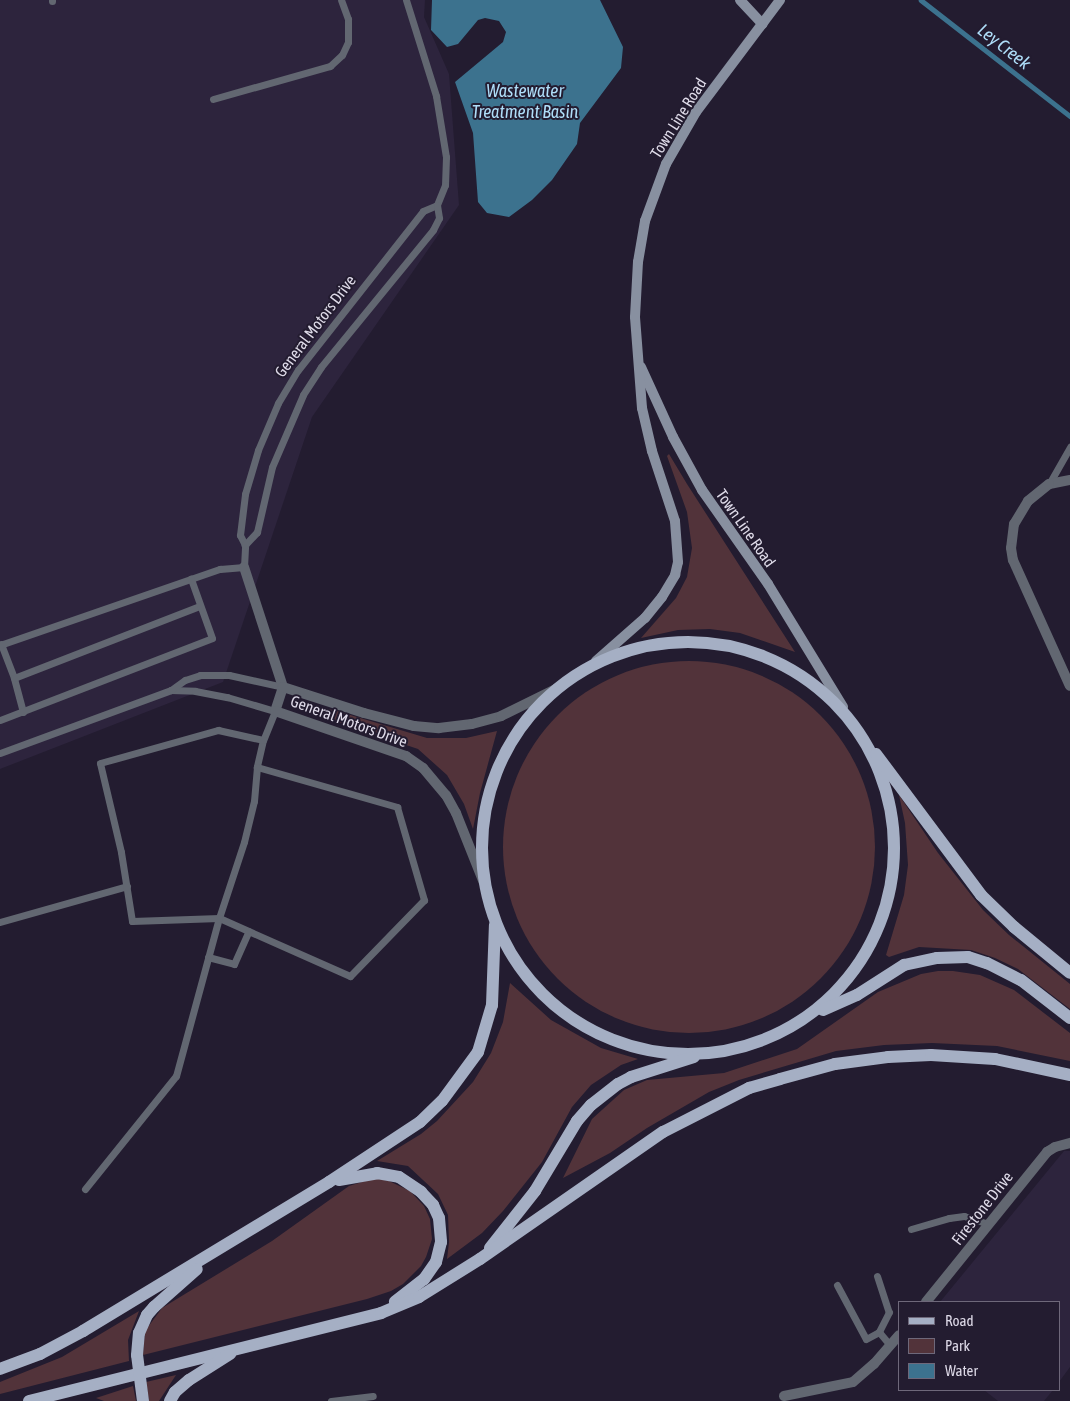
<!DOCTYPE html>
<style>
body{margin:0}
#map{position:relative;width:1070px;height:1401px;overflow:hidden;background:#231c30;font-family:"Asap Condensed",sans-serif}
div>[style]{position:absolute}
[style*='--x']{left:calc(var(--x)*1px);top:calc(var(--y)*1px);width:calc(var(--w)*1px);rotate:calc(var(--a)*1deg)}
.built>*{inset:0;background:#2d243d}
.green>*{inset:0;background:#52333a}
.round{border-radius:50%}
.water>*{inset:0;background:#3c728e}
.stream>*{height:4.5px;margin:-2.25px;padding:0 2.25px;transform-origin:2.25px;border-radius:2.25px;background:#3c728e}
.lane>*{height:7px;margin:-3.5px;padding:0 3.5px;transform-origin:3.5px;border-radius:3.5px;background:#626771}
.street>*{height:10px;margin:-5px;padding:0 5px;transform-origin:5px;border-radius:5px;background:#626771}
.secondary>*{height:10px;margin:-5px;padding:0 5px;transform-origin:5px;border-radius:5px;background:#8890a0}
.primary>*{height:12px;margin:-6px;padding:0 6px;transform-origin:6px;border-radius:6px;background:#a5afc4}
.primary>.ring{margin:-6px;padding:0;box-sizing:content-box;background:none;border:12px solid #a5afc4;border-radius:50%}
span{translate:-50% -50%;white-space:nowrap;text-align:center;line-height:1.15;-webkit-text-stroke:4px #231c30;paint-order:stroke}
.street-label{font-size:16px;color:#dedae8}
.water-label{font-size:18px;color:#afdef9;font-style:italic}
.legend{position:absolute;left:898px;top:1301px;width:162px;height:90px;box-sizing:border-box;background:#231c30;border:1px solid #6e687a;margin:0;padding:6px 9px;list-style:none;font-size:15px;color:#dedae8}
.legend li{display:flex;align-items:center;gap:10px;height:25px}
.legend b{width:25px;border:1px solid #6e687a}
</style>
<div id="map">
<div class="built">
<i style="clip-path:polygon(0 0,425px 0,424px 17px,449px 74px,459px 205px,312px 417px,223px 682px,0 769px)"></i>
<i style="clip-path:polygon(1064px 1151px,1070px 1151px,1070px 1367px,1059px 1382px,1059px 1302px,940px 1302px)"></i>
<i style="clip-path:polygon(984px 1390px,1053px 1390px,1044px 1401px,998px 1401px)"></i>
</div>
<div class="green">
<i style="clip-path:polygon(669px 454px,687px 484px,795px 652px,740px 633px,710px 629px,678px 630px,641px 638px,676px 598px,687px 577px,692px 548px,687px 512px,667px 456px)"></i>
<i class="round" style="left:503px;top:661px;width:372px;height:372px"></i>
<i style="clip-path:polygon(307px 704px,337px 711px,427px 738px,466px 738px,497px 731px,480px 793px,473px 829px,464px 804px,447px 775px,418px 749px,308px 712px,305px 707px)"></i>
<i style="clip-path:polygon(899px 795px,938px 853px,983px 910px,1009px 935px,1070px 984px,1070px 1009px,1018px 969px,995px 958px,971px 950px,919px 947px,889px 957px,886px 955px,904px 895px,908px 865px,905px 823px)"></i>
<i style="clip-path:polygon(938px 971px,953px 971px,980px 975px,1014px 990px,1070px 1033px,1070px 1061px,997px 1046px,932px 1043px,884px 1045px,836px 1051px,739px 1080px,709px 1092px,647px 1128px,610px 1153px,563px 1178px,592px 1119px,624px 1090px,647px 1080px,724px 1073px,797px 1049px,878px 992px,921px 974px)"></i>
<i style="clip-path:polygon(510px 983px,551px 1020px,601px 1048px,638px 1059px,621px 1065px,591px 1085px,572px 1107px,542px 1162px,503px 1211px,482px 1233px,447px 1259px,449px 1242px,448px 1215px,438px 1194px,408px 1166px,377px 1161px,421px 1134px,437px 1121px,473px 1082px,491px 1053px,503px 1022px)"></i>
<i style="clip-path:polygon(375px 1178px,389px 1181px,410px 1191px,424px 1206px,430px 1219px,432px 1239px,426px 1257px,421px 1266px,403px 1284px,391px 1291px,367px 1299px,143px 1355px,145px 1331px,162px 1308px,272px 1241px,349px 1186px)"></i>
<i style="clip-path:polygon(139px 1311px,128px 1340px,129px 1361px,0 1394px,0 1382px,62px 1357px)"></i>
<i style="clip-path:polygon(176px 1375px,159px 1401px,149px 1401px,146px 1382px)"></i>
<i style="clip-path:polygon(133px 1386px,136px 1401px,104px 1401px,96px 1398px)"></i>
</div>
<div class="water">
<i style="clip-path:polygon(432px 0,600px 0,623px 47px,621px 68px,580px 123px,577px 144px,552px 180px,532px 200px,509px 217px,487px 213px,478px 202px,473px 133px,455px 82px,503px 42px,506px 32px,499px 21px,485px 18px,478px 20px,458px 44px,447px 47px,431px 30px)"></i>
</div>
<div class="stream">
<i style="--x:921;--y:0;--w:189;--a:37.9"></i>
</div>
<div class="lane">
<i style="--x:52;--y:0;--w:1;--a:90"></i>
<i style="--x:406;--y:0;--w:101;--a:72.6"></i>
<i style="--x:436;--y:96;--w:62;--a:80.7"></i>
<i style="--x:446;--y:157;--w:28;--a:92"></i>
<i style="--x:445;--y:185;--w:22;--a:112"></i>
<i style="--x:213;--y:99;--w:122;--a:-15.8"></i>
<i style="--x:330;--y:66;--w:16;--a:-43"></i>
<i style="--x:342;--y:55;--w:14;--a:-65"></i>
<i style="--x:348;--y:42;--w:23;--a:-90"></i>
<i style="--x:348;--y:19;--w:20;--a:-110"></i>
<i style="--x:1049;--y:484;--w:43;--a:-60.4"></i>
<i style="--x:1;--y:644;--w:36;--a:69"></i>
<i style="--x:0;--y:645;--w:233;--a:-19.1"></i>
<i style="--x:220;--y:569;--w:24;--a:-5"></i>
<i style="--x:244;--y:567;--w:22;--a:-87"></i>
<i style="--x:245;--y:545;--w:11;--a:-117"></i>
<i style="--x:240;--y:535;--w:41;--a:-83"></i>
<i style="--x:245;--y:494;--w:46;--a:-73.5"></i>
<i style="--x:258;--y:450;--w:51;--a:-66.9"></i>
<i style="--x:278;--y:403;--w:39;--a:-59"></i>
<i style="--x:298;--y:370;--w:202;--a:-51.8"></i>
<i style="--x:423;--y:211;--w:15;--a:-23"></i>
<i style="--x:437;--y:205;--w:13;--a:81"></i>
<i style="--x:439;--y:218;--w:13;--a:117"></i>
<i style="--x:433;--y:230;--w:177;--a:129.3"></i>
<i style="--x:321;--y:367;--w:33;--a:123"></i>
<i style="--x:303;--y:395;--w:78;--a:113.3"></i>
<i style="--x:272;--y:467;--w:67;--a:103"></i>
<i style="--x:257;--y:532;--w:18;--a:133"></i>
<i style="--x:171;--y:690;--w:24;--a:2"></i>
<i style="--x:195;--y:691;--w:33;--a:11"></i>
<i style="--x:227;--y:697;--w:50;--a:16.3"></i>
<i style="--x:275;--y:711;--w:31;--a:112"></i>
<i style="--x:263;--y:740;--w:28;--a:103"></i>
<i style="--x:257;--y:767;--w:146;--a:15.9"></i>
<i style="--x:397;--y:807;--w:97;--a:73.8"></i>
<i style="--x:424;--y:900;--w:106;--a:134.2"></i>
<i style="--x:350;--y:976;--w:143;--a:-156.1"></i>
<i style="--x:219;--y:918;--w:80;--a:-71.8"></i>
<i style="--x:244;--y:842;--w:42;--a:-76.3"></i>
<i style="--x:254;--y:801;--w:34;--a:-85"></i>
<i style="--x:23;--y:712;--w:35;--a:-105"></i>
<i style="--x:14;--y:678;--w:199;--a:-21.2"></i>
<i style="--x:0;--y:720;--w:227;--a:-21.1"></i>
<i style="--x:212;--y:638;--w:63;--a:-109.6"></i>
<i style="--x:0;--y:753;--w:182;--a:-20.2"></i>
<i style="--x:171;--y:690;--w:17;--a:-36"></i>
<i style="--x:185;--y:680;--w:16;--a:-18"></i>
<i style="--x:200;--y:675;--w:29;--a:0"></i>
<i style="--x:229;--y:675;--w:55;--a:12.5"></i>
<i style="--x:0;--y:922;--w:132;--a:-15.8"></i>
<i style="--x:208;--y:957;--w:27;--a:15"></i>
<i style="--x:234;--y:964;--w:36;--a:-66"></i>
<i style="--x:85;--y:1189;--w:145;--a:-51.2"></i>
<i style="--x:176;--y:1076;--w:164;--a:-74.8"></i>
<i style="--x:219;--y:918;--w:87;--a:178"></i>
<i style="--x:132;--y:921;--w:70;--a:-99.1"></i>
<i style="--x:121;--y:852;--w:91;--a:-103.3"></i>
<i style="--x:100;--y:763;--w:123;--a:-15.6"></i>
<i style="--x:218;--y:730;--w:46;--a:12.5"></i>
<i style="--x:911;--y:1229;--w:40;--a:-16"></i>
<i style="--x:949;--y:1218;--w:15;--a:-8"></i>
<i style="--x:964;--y:1216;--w:25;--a:18"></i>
<i style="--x:877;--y:1276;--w:38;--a:72"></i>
<i style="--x:889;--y:1312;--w:22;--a:117"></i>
<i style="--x:837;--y:1285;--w:61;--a:61.8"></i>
<i style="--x:866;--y:1339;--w:15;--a:-28"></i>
<i style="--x:879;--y:1332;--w:17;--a:50"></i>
<i style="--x:331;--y:1401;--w:42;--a:-6.8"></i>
</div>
<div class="street">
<i style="--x:1070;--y:480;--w:21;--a:169"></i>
<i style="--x:1049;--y:484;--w:27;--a:141"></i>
<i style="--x:1028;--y:501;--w:27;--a:121"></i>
<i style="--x:1014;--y:524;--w:24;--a:97"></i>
<i style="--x:1011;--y:548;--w:12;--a:81"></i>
<i style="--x:1013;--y:560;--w:138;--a:65.7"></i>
<i style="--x:244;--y:567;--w:126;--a:72"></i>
<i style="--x:283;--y:687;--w:25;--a:108"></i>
<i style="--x:275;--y:711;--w:139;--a:19"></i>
<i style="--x:406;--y:756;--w:21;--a:35"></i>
<i style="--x:423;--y:768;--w:35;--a:50"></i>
<i style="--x:446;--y:795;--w:21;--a:61"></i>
<i style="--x:456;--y:813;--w:75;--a:68.2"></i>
<i style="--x:283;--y:687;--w:85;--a:17.8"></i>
<i style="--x:364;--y:713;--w:52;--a:14.6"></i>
<i style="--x:414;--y:726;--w:25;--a:5"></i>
<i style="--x:439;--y:728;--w:33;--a:-7"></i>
<i style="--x:472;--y:724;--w:30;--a:-15"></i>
<i style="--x:501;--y:716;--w:64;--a:-26.2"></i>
<i style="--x:926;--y:1302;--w:193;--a:-51.1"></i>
<i style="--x:1047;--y:1152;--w:9;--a:-32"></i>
<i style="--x:1055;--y:1147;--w:16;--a:-15"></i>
<i style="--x:784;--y:1396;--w:70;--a:-11.5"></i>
<i style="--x:853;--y:1382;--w:28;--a:-41"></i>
<i style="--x:874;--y:1364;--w:38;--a:-49"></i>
</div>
<div class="secondary">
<i style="--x:740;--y:0;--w:33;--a:47"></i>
<i style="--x:641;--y:367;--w:77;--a:65.4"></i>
<i style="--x:673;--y:437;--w:60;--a:61.3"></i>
<i style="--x:702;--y:490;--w:115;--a:54.9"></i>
<i style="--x:768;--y:584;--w:144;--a:58.6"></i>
<i style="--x:596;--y:661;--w:65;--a:-41.3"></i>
<i style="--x:645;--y:618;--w:27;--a:-51"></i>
<i style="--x:662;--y:597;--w:26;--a:-59"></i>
<i style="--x:675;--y:575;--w:13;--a:-77"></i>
<i style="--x:678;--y:562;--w:41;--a:-94.2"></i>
<i style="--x:675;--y:521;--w:74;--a:-108.2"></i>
<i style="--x:652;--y:451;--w:44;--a:-103.1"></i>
<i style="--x:642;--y:408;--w:91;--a:-94.4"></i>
<i style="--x:635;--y:317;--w:55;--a:-86.9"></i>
<i style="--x:638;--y:262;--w:42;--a:-80.3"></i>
<i style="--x:645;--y:221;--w:61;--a:-69.8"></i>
<i style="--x:666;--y:164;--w:60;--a:-60"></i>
<i style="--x:696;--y:112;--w:140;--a:-53.1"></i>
</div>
<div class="primary">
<i class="ring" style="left:482px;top:642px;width:400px;height:400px"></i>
<i style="--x:876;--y:754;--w:176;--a:53.3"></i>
<i style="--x:981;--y:895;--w:46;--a:44.1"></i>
<i style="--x:1014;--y:927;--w:72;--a:39.4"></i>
<i style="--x:823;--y:1010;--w:37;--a:-24"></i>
<i style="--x:857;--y:995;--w:56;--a:-32.6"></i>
<i style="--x:904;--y:965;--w:34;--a:-12"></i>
<i style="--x:937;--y:958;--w:31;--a:-2"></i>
<i style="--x:968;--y:957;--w:20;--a:18"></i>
<i style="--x:987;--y:963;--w:38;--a:27"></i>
<i style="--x:1021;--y:980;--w:62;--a:37.8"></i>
<i style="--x:339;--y:1180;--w:39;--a:-10"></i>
<i style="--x:377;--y:1173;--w:22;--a:10"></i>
<i style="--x:399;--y:1177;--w:27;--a:34"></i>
<i style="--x:421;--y:1192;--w:18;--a:47"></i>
<i style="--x:433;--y:1205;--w:14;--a:65"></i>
<i style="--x:439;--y:1218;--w:24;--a:85"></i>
<i style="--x:441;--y:1242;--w:21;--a:104"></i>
<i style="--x:436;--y:1262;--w:21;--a:125"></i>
<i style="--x:424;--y:1279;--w:37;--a:142"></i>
<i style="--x:490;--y:1248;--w:73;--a:-51.7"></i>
<i style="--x:535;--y:1191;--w:82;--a:-59"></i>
<i style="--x:577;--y:1121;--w:21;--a:-49"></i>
<i style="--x:591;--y:1105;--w:34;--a:-38"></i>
<i style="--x:618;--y:1084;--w:15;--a:-28"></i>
<i style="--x:631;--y:1077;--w:66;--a:-17.6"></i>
<i style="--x:0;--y:1369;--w:43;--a:-20.6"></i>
<i style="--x:40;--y:1354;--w:49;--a:-28.1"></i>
<i style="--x:83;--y:1331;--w:288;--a:-31.2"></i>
<i style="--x:329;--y:1182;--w:109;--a:-33.4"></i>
<i style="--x:420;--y:1122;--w:30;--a:-44"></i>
<i style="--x:442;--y:1101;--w:61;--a:-53.7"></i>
<i style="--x:478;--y:1052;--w:49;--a:-73.4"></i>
<i style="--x:492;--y:1005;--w:80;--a:-87.9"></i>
<i style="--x:29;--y:1401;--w:363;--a:-14"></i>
<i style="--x:381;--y:1313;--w:41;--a:-22.8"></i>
<i style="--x:419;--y:1297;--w:72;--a:-31.9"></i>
<i style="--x:480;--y:1259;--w:223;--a:-34.8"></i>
<i style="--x:663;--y:1132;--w:97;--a:-27.1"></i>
<i style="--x:749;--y:1088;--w:32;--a:-16"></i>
<i style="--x:780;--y:1079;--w:57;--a:-15.3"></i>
<i style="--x:835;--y:1064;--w:53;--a:-7.5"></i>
<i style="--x:888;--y:1057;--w:43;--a:-2.7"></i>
<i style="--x:931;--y:1055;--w:64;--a:3.6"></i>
<i style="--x:995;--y:1059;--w:77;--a:12"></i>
<i style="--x:143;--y:1401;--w:46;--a:-97.4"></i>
<i style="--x:137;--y:1355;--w:22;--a:-85"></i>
<i style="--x:139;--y:1333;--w:20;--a:-66"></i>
<i style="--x:147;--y:1315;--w:11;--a:-49"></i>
<i style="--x:154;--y:1307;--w:57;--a:-41.5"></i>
<i style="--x:170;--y:1401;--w:10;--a:-61"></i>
<i style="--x:175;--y:1392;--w:18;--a:-41"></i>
<i style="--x:189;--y:1380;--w:49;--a:-32.4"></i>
</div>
<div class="street-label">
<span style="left:678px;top:118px;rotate:-58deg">Town Line Road</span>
<span style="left:315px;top:326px;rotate:-53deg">General Motors Drive</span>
<span style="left:746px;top:528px;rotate:55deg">Town Line Road</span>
<span style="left:349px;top:721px;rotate:20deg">General Motors Drive</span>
<span style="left:982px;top:1208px;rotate:-52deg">Firestone Drive</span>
</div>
<div class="water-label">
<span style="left:1004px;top:47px;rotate:38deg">Ley Creek</span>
<span style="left:525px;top:102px">Wastewater<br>Treatment Basin</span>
</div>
<ul class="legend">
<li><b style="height:6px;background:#a5afc4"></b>Road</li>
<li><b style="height:14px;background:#52333a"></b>Park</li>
<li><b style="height:14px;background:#3c728e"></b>Water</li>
</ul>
</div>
